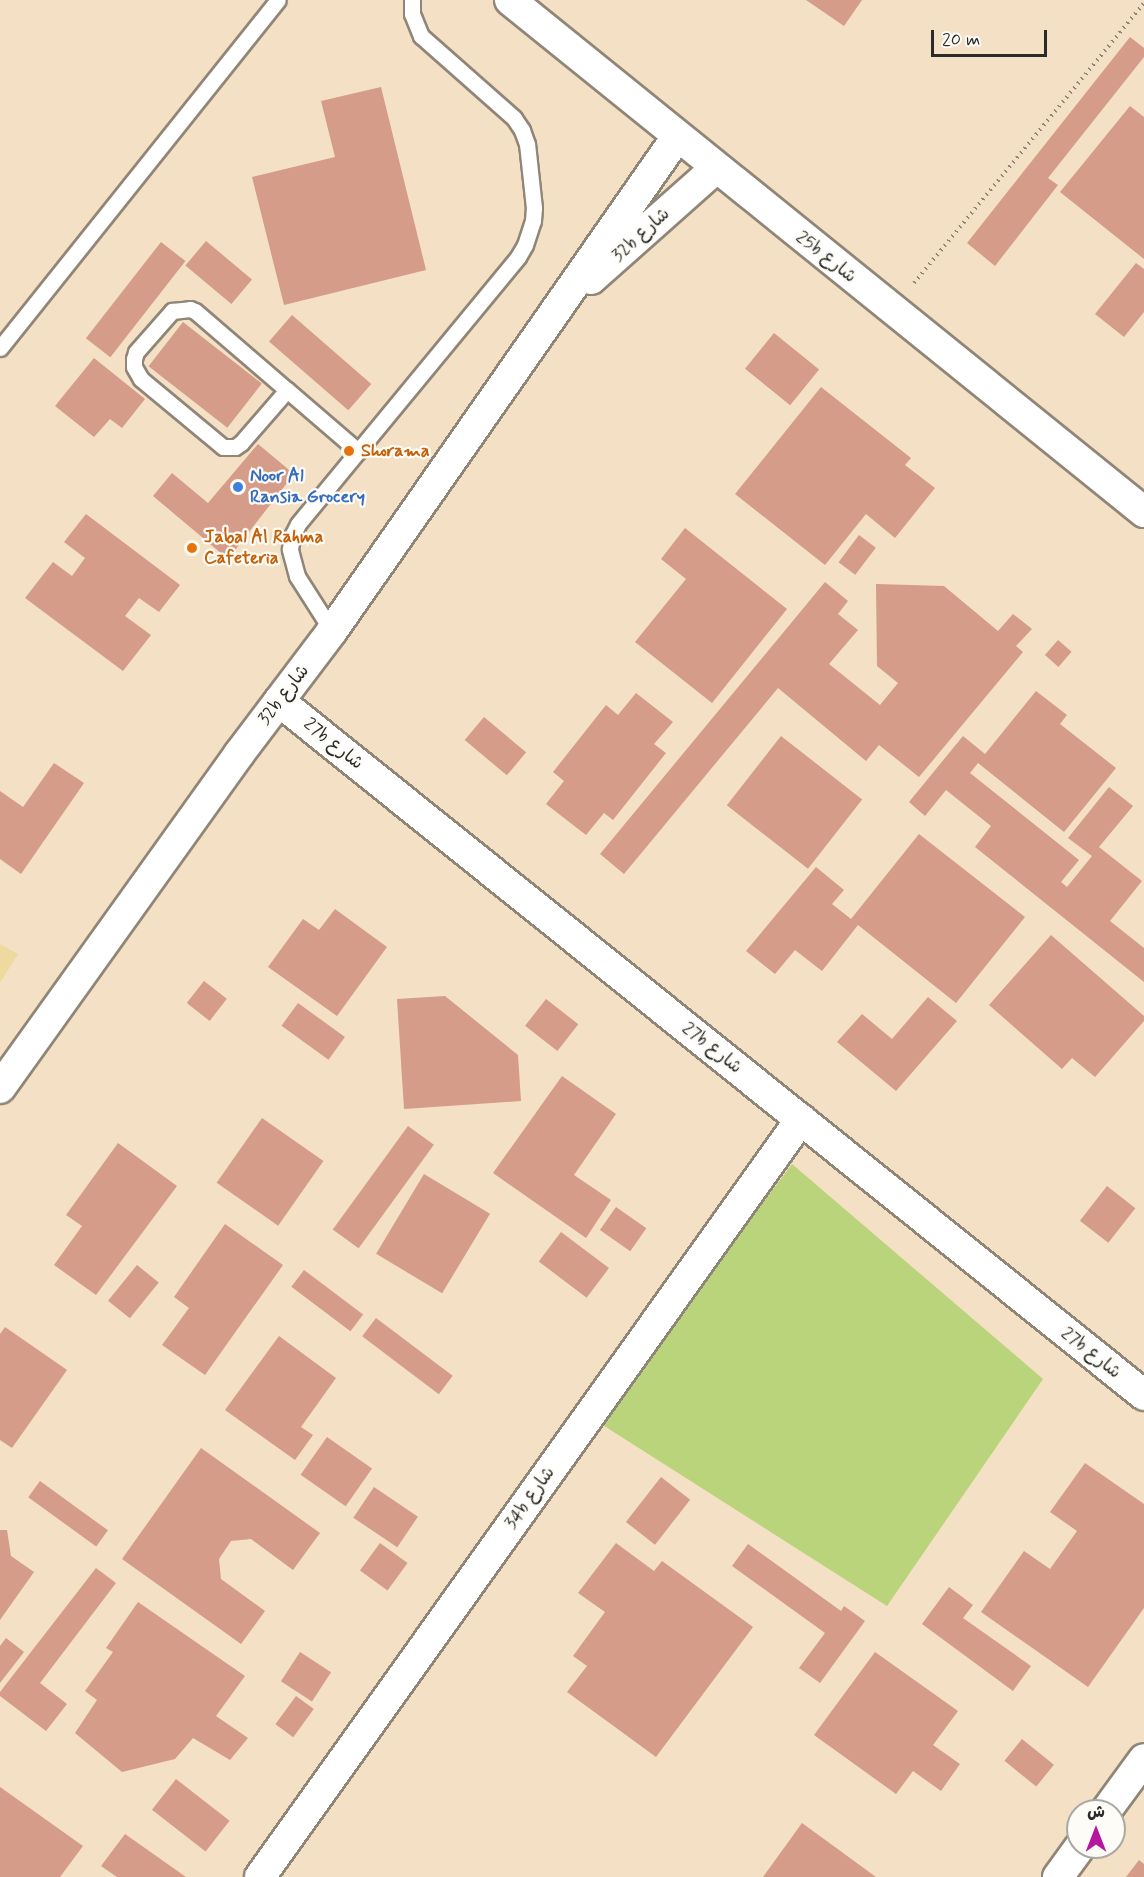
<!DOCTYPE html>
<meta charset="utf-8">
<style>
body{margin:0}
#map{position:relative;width:1144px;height:1877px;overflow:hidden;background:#f4e0c4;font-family:Mynerve,"Playpen Sans Arabic",sans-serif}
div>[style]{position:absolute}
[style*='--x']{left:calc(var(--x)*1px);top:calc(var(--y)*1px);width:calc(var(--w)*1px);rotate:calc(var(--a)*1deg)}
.green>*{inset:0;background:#b9d47a}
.sand>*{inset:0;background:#eeda9e}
.building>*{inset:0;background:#d49c89;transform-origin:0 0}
.path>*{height:4px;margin-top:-2px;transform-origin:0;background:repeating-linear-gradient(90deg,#908678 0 1.5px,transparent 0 6px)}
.roads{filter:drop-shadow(2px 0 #908678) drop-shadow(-2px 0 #908678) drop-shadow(0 2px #908678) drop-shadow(0 -2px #908678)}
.service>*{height:15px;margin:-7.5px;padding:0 7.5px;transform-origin:7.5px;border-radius:7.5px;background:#fff}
.minor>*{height:30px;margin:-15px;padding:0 15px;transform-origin:15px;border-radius:15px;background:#fff}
.dots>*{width:16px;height:16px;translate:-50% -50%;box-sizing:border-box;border:3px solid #fdfcf7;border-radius:50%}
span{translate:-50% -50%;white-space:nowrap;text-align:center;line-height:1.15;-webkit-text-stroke:4.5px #fdfcf7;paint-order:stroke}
.street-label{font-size:18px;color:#2b2b2b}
.food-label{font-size:18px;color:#c56008;font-weight:700}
.left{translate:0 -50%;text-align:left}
.shop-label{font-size:18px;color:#366cbe;font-weight:700}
.north{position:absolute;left:1066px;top:1799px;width:60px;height:60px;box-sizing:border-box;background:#fdfcf7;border:2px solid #a9a8a5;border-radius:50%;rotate:0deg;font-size:16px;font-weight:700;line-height:24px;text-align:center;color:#2b2b2b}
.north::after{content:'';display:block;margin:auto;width:21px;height:27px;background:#b5179e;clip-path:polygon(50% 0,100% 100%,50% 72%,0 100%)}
.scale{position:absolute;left:931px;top:30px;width:116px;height:27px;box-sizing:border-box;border:3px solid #2b2b2b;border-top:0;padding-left:8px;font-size:18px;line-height:21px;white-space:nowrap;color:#2b2b2b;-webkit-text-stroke:4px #fdfcf7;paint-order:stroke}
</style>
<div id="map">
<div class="green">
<i style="clip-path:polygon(792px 1164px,1043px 1379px,887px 1606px,598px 1422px)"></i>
</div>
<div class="sand">
<i style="clip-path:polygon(0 944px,18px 954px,0 983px)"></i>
</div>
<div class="building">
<i style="clip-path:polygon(806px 0,862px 0,844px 26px)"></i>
<i style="clip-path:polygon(1130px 37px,1144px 48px,1144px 57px,1048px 178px,1058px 185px,995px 266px,967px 243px)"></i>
<i style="clip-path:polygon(381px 87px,426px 270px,284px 305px,252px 177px,335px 157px,321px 101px)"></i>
<i style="clip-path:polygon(1130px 106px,1144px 117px,1144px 259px,1060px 192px)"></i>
<i style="left:206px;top:241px;width:60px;height:32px;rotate:40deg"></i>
<i style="left:161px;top:242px;width:31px;height:122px;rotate:38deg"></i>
<i style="clip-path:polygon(1136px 263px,1144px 269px,1144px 312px,1124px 337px,1095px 314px)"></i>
<i style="left:292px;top:315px;width:105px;height:35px;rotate:41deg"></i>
<i style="left:183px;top:322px;width:100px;height:56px;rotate:38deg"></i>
<i style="left:774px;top:333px;width:58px;height:46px;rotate:39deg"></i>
<i style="clip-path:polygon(94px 358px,145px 399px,122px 428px,110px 419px,94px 437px,55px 406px)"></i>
<i style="clip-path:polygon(821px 387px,911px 458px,905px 465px,935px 488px,895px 538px,866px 514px,825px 565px,735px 494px)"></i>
<i style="clip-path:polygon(258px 444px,294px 474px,228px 559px,153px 496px,172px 473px,208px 503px)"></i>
<i style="clip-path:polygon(86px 514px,180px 585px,159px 612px,139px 598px,125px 616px,151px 635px,123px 671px,25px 598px,53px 562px,72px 576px,85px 558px,64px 542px)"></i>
<i style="clip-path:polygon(685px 528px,787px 609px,712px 703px,635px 642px,686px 579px,661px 559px)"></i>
<i style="left:859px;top:535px;width:21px;height:34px;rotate:37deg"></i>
<i style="clip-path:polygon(825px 582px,848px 601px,838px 614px,858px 630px,829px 664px,880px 705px,898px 683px,877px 666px,876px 584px,944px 586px,998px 631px,1013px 614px,1032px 629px,1016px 646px,1023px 652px,919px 777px,879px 745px,866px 761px,778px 688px,624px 874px,600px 854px)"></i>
<i style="left:1058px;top:640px;width:18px;height:20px;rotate:41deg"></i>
<i style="clip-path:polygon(1036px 691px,1067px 715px,1060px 724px,1116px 768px,1064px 832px,978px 763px,970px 773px,1079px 860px,1061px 882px,1067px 887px,1092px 856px,1068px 838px,1109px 787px,1133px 806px,1099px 847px,1142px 881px,1110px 921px,1144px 948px,1144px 982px,975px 847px,991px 826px,946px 790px,925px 816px,909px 802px,963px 736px,985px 754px)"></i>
<i style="clip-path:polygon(636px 693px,673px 722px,654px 744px,666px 753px,613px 820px,604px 813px,586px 835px,546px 804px,564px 781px,553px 772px,606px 705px,618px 715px)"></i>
<i style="left:484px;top:717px;width:55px;height:30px;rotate:40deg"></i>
<i style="left:781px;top:736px;width:103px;height:88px;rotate:38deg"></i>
<i style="clip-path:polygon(54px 763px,84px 783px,21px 874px,0 859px,0 791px,23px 807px)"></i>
<i style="clip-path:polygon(919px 834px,1025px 917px,956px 1003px,858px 925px,822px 971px,795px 950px,775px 974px,746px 951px,816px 867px,844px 890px,832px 904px,851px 919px)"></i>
<i style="clip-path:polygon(335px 909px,387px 947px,337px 1016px,268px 967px,303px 919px,319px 930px)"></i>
<i style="clip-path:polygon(1051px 935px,1144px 1016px,1144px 1021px,1095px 1077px,1072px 1058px,1062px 1069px,989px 1005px)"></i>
<i style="left:204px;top:981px;width:29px;height:28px;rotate:38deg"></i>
<i style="clip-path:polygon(445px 996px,518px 1055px,521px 1101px,404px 1109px,397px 999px)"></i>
<i style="clip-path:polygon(928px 997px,957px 1021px,896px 1091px,837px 1042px,862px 1014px,892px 1039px)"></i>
<i style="left:546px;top:999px;width:41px;height:34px;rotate:38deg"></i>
<i style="left:298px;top:1003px;width:58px;height:28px;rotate:36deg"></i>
<i style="clip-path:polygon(562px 1076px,616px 1114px,574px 1175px,611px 1200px,586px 1238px,493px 1173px)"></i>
<i style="left:262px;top:1118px;width:75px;height:79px;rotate:35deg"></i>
<i style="left:408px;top:1126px;width:32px;height:128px;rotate:36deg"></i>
<i style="clip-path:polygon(118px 1143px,177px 1186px,96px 1295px,54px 1265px,82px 1226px,66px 1215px)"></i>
<i style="left:424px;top:1174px;width:77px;height:93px;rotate:31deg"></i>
<i style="left:1107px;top:1186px;width:36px;height:44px;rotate:38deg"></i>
<i style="left:616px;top:1207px;width:37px;height:28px;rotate:35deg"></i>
<i style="clip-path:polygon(225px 1224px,283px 1265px,205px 1375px,162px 1345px,189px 1308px,174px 1297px)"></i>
<i style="left:561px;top:1232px;width:60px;height:37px;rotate:37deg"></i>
<i style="left:137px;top:1265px;width:28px;height:46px;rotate:39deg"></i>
<i style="left:304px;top:1270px;width:74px;height:21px;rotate:37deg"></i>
<i style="left:376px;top:1318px;width:96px;height:23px;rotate:37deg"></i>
<i style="clip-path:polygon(5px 1327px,67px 1370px,12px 1448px,0 1440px,0 1334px)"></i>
<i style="clip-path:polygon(279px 1336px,336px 1378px,301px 1427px,313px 1435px,295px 1460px,225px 1410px)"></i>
<i style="left:327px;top:1437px;width:55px;height:46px;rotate:35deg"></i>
<i style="clip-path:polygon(201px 1448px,320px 1533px,293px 1570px,251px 1539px,231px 1541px,219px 1559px,221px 1579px,265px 1611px,241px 1644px,122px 1559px)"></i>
<i style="clip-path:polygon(1085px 1463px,1144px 1504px,1144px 1608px,1088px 1687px,981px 1612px,1024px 1551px,1050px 1569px,1077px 1531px,1050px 1512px)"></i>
<i style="left:661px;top:1477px;width:37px;height:57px;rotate:38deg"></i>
<i style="left:40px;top:1481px;width:84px;height:20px;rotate:36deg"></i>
<i style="left:374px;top:1487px;width:53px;height:37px;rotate:34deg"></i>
<i style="clip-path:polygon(0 1530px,7px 1530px,11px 1556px,34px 1572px,0 1620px)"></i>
<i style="left:380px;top:1543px;width:34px;height:34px;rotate:36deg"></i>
<i style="clip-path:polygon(616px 1543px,654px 1571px,662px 1561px,753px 1627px,656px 1757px,567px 1692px,587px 1666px,573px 1656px,605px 1612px,578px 1593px)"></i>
<i style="clip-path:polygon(748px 1544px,841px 1611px,844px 1606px,865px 1621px,820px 1683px,799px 1668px,825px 1633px,732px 1566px)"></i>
<i style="clip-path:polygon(96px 1568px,116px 1583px,40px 1683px,67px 1704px,46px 1731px,0 1696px,0 1692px)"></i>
<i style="clip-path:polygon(949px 1587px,973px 1605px,963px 1618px,1031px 1666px,1013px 1691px,922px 1624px)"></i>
<i style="clip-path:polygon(138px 1602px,245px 1676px,216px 1716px,248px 1738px,230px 1760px,193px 1738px,175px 1759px,122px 1772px,75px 1733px,97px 1700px,85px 1691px,113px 1652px,106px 1648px)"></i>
<i style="clip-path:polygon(6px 1638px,24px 1652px,0 1683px,0 1646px)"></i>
<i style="left:300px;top:1652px;width:37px;height:35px;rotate:33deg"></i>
<i style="clip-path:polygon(875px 1652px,958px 1711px,933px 1745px,960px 1764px,941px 1791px,913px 1771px,896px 1794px,814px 1735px)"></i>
<i style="left:296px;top:1696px;width:22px;height:35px;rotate:36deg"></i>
<i style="left:1022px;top:1739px;width:41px;height:28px;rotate:39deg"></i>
<i style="left:176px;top:1779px;width:68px;height:39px;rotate:38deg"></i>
<i style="clip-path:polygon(0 1787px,83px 1846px,60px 1877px,0 1877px)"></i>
<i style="clip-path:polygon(802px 1823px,876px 1877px,763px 1877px)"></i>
<i style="clip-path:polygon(125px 1834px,186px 1877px,117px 1877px,101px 1866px)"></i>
<i style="clip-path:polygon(1139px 1860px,1144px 1864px,1144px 1877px,1126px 1877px)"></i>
</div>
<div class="path">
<i style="--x:914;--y:283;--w:362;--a:-50.6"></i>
</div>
<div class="roads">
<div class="service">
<i style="--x:0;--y:348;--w:445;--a:-51.4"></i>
<i style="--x:287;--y:390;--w:70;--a:131"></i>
<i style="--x:241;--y:443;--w:7;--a:146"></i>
<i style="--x:235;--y:447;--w:12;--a:180"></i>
<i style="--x:223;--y:447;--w:107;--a:-140.3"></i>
<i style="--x:141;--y:379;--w:14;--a:-120"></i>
<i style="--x:134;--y:367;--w:8;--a:-90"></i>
<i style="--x:134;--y:359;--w:7;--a:-74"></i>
<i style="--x:136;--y:352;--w:55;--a:-48.7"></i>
<i style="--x:172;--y:311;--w:18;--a:-6"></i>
<i style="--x:190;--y:309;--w:5;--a:22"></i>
<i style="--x:195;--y:311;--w:121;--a:40.7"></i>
<i style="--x:287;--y:390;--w:94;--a:40.7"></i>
<i style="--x:332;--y:631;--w:65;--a:-122.5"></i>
<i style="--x:297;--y:576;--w:28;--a:-105"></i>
<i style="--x:290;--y:549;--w:13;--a:-81"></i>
<i style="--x:292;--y:536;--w:13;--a:-63"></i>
<i style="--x:298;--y:524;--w:346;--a:-50.5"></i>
<i style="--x:518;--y:257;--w:14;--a:-60"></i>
<i style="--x:525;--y:245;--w:25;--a:-72"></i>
<i style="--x:533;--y:221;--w:13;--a:-86"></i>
<i style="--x:534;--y:208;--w:64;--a:-96.2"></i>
<i style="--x:527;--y:144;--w:15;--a:-110"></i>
<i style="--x:522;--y:130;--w:14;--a:-124"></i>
<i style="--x:514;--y:118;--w:124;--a:-138.6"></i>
<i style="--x:421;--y:36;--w:24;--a:-112"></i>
<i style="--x:412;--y:14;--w:14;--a:-90"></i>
</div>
<div class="minor">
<i style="--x:510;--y:0;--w:815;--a:38.92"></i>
<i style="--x:591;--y:279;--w:167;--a:-41.6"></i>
<i style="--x:279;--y:701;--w:1109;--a:38.74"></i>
<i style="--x:0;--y:1088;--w:411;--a:-54.4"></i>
<i style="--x:239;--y:754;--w:154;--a:-52.9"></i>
<i style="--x:332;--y:631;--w:603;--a:-55.07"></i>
<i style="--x:1106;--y:1811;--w:64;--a:-53.8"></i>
<i style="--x:260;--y:1877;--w:931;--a:-54.48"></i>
<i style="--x:1058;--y:1877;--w:37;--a:-54"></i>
</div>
</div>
<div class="dots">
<i style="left:349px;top:451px;background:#e8710a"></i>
<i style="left:238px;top:487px;background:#3f7fe0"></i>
<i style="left:192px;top:548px;background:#e8710a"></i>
</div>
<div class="street-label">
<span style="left:641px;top:235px;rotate:-42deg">32b شارع</span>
<span style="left:826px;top:257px;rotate:39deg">25b شارع</span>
<span style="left:284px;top:695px;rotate:-52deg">32b شارع</span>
<span style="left:333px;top:744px;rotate:39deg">27b شارع</span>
<span style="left:712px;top:1048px;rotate:39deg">27b شارع</span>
<span style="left:1091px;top:1353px;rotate:39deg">27b شارع</span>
<span style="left:530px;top:1498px;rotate:-54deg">34b شارع</span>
</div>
<div class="food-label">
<span class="left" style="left:361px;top:451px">Shorama</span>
<span class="left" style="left:204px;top:548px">Jabal Al Rahma<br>Cafeteria</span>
</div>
<div class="shop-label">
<span class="left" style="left:250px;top:487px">Noor Al<br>Ransia Grocery</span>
</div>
<div class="north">ش</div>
<div class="scale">20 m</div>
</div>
